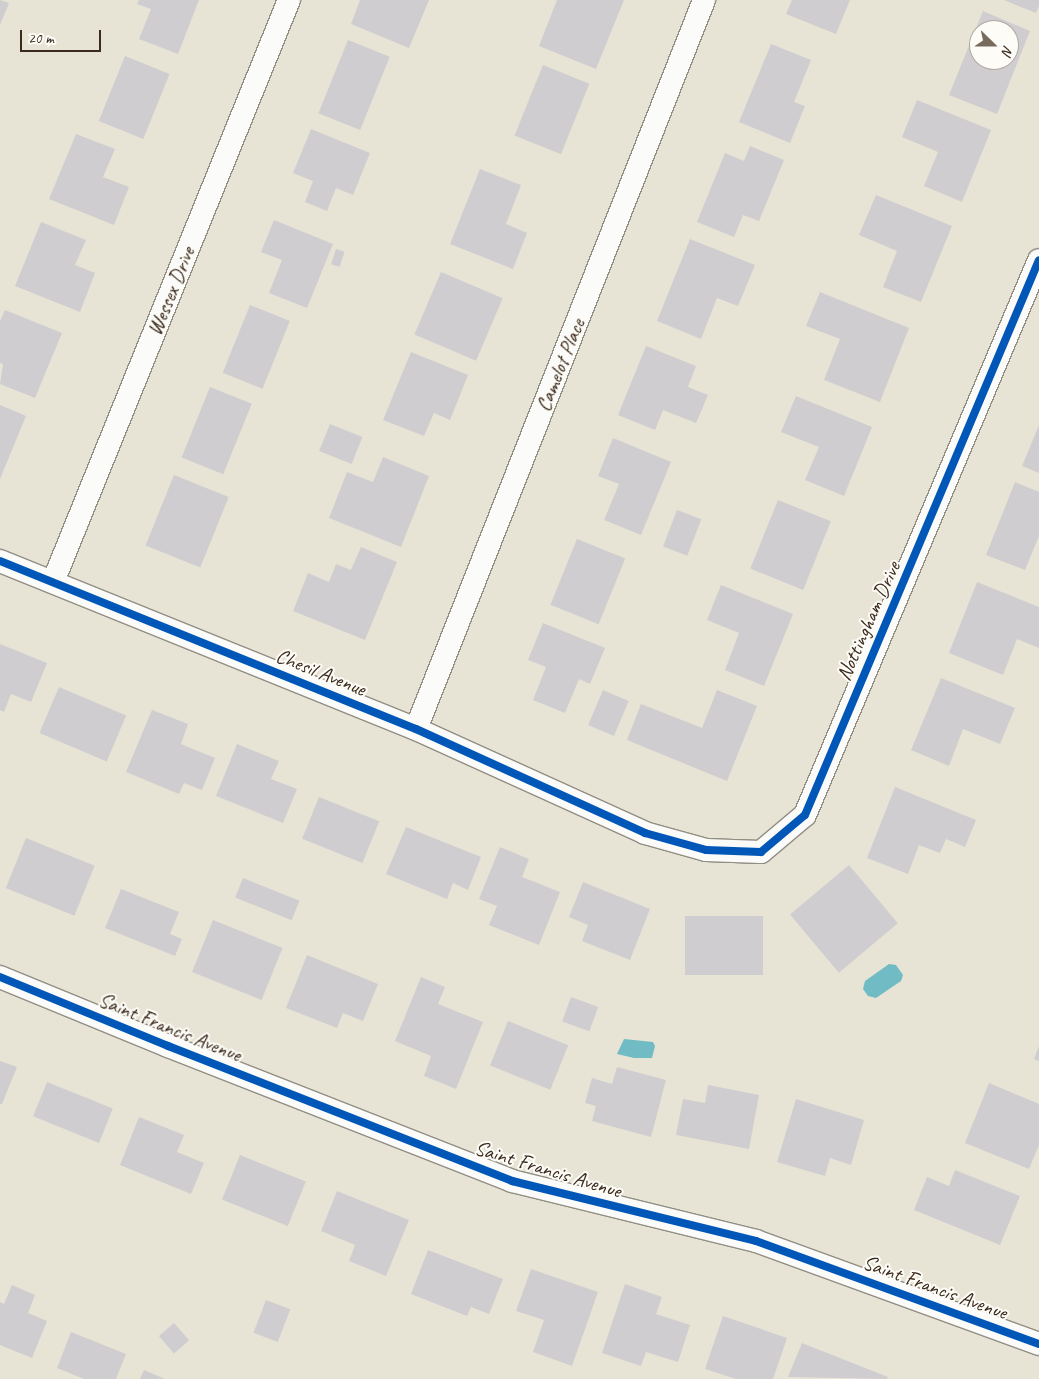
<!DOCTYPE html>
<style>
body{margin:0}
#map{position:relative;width:1039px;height:1379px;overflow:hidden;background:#e7e4d5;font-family:Caveat,sans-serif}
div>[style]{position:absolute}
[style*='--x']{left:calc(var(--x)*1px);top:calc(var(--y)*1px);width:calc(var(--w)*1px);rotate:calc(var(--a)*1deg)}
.water>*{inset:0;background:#71bcc4}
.building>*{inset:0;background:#d0cdd0;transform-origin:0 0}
.roads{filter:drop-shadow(1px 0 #928e84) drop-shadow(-1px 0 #928e84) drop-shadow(0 1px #928e84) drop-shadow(0 -1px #928e84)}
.minor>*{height:22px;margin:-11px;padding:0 11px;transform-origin:11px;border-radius:11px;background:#fbfbf9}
.cycleway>*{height:8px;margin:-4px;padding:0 4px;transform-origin:4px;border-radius:4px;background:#0057b8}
span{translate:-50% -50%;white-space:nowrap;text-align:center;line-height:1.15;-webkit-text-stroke:4px #fdfcf7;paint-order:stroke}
.street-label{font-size:21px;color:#3b2a1e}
.north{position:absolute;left:969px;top:20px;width:50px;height:50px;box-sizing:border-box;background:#fdfcf7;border:1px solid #afa8a0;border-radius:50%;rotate:112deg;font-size:14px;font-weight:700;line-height:20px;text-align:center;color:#3b2a1e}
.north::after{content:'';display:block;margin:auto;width:18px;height:22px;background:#776b5e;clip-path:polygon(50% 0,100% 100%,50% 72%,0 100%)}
.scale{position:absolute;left:20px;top:30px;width:81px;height:22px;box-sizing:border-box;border:2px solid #3b2a1e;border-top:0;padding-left:6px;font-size:15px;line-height:18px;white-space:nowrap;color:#3b2a1e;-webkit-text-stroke:4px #fdfcf7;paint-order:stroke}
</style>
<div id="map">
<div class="water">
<i style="clip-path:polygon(889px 964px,896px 965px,903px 975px,901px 981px,876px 998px,868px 996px,863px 989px,865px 981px)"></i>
<i style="clip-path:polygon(624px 1039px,653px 1042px,655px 1046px,652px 1058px,634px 1058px,617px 1054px)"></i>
</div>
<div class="building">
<i style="clip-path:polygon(0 0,9px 3px,0 25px)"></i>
<i style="clip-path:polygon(139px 0,199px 0,178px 54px,139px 39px,151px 9px,137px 4px)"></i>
<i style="clip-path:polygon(360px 0,429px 0,409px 48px,351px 24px)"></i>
<i style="clip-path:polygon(557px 0,624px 0,596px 69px,539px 46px)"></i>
<i style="clip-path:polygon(792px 0,850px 0,836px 34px,786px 14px)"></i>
<i style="clip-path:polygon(1004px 0,1039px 0,1039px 6px,1036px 13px)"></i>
<i style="clip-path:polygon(evenodd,983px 11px,1030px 31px,997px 114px,949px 95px,983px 11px,979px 30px,1009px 30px,1009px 60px,979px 60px,979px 30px)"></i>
<i style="left:348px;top:40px;width:45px;height:79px;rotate:22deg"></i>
<i style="clip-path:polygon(771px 44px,811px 60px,794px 102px,805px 106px,790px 143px,739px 122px)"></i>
<i style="left:125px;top:56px;width:48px;height:70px;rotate:22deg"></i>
<i style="left:543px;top:65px;width:50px;height:76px;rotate:22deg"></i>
<i style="clip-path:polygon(917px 100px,991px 130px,962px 202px,924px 186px,938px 152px,902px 137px)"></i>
<i style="clip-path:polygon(311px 129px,370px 153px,353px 195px,336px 188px,327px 211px,305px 202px,313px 181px,293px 173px)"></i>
<i style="clip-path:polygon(76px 134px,115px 149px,103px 177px,129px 187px,114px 225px,49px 199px)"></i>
<i style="clip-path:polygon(750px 146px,784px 160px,759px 221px,743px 215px,734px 237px,697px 222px,725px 153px,744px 161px)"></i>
<i style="clip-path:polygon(480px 169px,521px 185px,506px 224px,527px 233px,513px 269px,450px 244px)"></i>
<i style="clip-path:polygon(876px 195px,952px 226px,921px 302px,883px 287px,897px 251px,859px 235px)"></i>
<i style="clip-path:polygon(274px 220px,333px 244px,307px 308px,269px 293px,282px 260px,261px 252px)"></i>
<i style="clip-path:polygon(41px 222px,86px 240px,75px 265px,95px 273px,80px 312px,15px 286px)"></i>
<i style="clip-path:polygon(690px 239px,755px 265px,738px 306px,717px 298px,701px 339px,657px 321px)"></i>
<i style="left:336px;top:249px;width:9px;height:16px;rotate:18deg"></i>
<i style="left:441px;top:272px;width:67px;height:68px;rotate:23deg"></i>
<i style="clip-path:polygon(820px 292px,909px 328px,880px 402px,824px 380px,840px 339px,806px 326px)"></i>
<i style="left:250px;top:305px;width:43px;height:73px;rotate:22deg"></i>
<i style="clip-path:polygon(5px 310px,62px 333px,35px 398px,0 384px,3px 364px,0 363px,0 321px)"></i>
<i style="clip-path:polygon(646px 346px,696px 366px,688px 387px,708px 395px,696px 423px,663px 410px,655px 430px,618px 415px)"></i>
<i style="clip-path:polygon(411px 352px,468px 375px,450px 420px,434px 413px,424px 436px,383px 420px)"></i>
<i style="left:210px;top:387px;width:45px;height:76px;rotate:22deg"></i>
<i style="clip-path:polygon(796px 396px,872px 427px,844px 496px,805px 480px,819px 447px,781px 432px)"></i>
<i style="clip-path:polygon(0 405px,26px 416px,0 479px)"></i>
<i style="left:330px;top:424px;width:35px;height:29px;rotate:22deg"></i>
<i style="clip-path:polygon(1039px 425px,1039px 473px,1022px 466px)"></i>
<i style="clip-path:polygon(613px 438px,671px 462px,641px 535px,604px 520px,619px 484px,598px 476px)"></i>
<i style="clip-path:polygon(383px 457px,429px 476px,401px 547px,329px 518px,347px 472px,373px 482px)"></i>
<i style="left:174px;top:475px;width:59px;height:76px;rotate:22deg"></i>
<i style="clip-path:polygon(1015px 482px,1039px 492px,1039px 536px,1025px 570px,986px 555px)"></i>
<i style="left:778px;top:500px;width:57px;height:74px;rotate:22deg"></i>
<i style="left:677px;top:510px;width:26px;height:39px;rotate:21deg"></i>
<i style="left:577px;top:539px;width:52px;height:71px;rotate:22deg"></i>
<i style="clip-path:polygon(361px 547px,397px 562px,365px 640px,293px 611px,308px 573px,329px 582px,336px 564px,351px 570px)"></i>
<i style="clip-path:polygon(977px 582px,1039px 607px,1039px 648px,1017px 639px,1003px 675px,949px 653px)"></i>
<i style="clip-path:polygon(721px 585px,793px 614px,764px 686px,725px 670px,739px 633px,707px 620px)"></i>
<i style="clip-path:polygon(543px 623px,605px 648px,590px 684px,579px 679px,565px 713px,533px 700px,546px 667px,528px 660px)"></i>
<i style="clip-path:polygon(0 644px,47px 663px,31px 702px,11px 694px,4px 712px,0 710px)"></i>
<i style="clip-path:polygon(941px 678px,1015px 708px,1000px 744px,963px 729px,949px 766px,911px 750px)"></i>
<i style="left:59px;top:687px;width:73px;height:50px;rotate:23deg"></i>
<i style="left:603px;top:690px;width:28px;height:38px;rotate:23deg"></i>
<i style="clip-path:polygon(717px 690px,757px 706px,727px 781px,627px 740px,641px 704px,702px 728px)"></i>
<i style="clip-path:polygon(152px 710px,188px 724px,181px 744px,215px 758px,202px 790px,184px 783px,179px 794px,126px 772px)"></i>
<i style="clip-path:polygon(237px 744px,279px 761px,271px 779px,297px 789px,283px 823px,216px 796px)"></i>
<i style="clip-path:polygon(895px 787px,976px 820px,965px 847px,946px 839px,940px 853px,919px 845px,908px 874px,867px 858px)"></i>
<i style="left:319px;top:797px;width:65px;height:45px;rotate:22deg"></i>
<i style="clip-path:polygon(406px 827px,481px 857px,468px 890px,453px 883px,447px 899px,386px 874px)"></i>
<i style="left:26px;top:838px;width:74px;height:54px;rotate:22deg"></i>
<i style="clip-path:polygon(500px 847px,529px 859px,522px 877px,560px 892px,539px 945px,489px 925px,497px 906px,479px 899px)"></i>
<i style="left:849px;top:865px;width:76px;height:77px;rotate:50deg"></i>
<i style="left:243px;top:878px;width:61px;height:21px;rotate:22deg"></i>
<i style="clip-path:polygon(583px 882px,650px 909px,630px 960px,582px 941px,588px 925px,569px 917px)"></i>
<i style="clip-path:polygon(121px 889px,179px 912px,170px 934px,182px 939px,175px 956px,105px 928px)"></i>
<i style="left:685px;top:916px;width:78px;height:59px"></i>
<i style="left:213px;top:920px;width:75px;height:56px;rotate:22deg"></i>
<i style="clip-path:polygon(307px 955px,378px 984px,363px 1021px,343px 1013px,337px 1028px,286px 1008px)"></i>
<i style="clip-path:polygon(421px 977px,445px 987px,438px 1004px,483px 1022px,456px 1089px,424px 1076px,431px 1056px,395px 1041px)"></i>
<i style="left:571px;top:997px;width:29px;height:26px;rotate:20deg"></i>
<i style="left:508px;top:1021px;width:65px;height:48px;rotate:22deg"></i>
<i style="clip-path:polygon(1039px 1046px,1039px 1061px,1034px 1059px)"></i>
<i style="clip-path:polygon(0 1061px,17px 1067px,2px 1104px,0 1104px)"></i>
<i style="clip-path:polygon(617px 1067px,666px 1080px,651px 1137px,592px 1121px,596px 1106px,585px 1103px,592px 1078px,612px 1084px)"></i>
<i style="left:47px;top:1082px;width:71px;height:37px;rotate:22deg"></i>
<i style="clip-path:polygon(989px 1083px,1039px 1104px,1039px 1145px,1029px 1169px,965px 1143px)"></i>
<i style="clip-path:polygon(708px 1085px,759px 1095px,749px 1149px,676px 1135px,683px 1099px,705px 1103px)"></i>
<i style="clip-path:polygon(796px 1099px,864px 1120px,851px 1165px,830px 1158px,825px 1176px,777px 1162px)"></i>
<i style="clip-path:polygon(139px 1117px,184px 1135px,177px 1152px,204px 1163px,191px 1194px,120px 1165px)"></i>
<i style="left:240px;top:1155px;width:71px;height:48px;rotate:22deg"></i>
<i style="clip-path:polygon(955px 1170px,1020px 1196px,1000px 1245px,914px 1210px,927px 1177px,949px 1186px)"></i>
<i style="clip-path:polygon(337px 1191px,409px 1220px,386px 1276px,349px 1261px,355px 1245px,321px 1231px)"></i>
<i style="clip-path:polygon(428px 1250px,503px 1279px,489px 1314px,471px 1307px,467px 1316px,411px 1294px)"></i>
<i style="clip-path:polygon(531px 1269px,598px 1292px,572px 1366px,533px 1352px,544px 1320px,516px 1311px)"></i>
<i style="clip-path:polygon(625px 1284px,662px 1297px,656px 1314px,690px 1325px,678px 1362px,646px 1352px,641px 1366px,602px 1353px)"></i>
<i style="clip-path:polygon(12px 1285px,35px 1295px,28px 1313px,47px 1321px,32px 1358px,0 1345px,0 1302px,4px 1304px)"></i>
<i style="left:266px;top:1300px;width:26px;height:35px;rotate:21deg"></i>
<i style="clip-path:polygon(723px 1316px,787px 1338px,773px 1379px,736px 1379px,705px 1369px)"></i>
<i style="left:174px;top:1323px;width:23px;height:20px;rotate:49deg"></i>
<i style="clip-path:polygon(71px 1332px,126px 1354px,116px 1379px,84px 1379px,57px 1368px)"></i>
<i style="clip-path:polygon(802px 1343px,888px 1377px,887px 1379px,788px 1377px)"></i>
<i style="clip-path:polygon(144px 1370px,165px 1379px,140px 1379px)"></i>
</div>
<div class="roads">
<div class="minor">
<i style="--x:0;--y:561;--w:449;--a:22"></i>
<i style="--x:416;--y:729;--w:252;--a:24.4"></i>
<i style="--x:645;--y:833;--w:63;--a:15.6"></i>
<i style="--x:706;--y:850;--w:55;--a:2.1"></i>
<i style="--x:761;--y:852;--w:57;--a:-40.1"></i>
<i style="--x:805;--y:815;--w:602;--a:-67.14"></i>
<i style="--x:53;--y:582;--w:628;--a:-67.93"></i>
<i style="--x:416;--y:729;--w:784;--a:-68.44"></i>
<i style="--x:0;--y:977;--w:182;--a:22.3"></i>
<i style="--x:168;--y:1046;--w:370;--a:21.4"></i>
<i style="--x:512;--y:1181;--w:251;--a:13.8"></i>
<i style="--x:756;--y:1241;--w:301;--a:20"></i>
</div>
</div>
<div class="cycleway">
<i style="--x:0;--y:561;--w:449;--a:22"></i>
<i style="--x:416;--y:729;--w:252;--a:24.4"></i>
<i style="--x:645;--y:833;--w:63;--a:15.6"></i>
<i style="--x:706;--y:850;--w:55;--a:2.1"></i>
<i style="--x:761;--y:852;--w:57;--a:-40.1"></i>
<i style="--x:805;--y:815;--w:602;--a:-67.14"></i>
<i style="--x:0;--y:977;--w:182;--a:22.3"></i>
<i style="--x:168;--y:1046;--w:370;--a:21.4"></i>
<i style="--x:512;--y:1181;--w:251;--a:13.8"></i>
<i style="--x:756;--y:1241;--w:301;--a:20"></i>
</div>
<div class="street-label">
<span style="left:171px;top:291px;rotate:-68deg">Wessex Drive</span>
<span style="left:560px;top:365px;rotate:-68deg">Camelot Place</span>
<span style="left:868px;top:621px;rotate:-66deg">Nottingham Drive</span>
<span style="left:321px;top:672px;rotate:22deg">Chesil Avenue</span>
<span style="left:170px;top:1027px;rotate:22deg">Saint Francis Avenue</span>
<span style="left:548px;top:1169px;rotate:17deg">Saint Francis Avenue</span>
<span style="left:935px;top:1287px;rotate:20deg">Saint Francis Avenue</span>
</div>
<div class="north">N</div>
<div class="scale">20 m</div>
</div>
